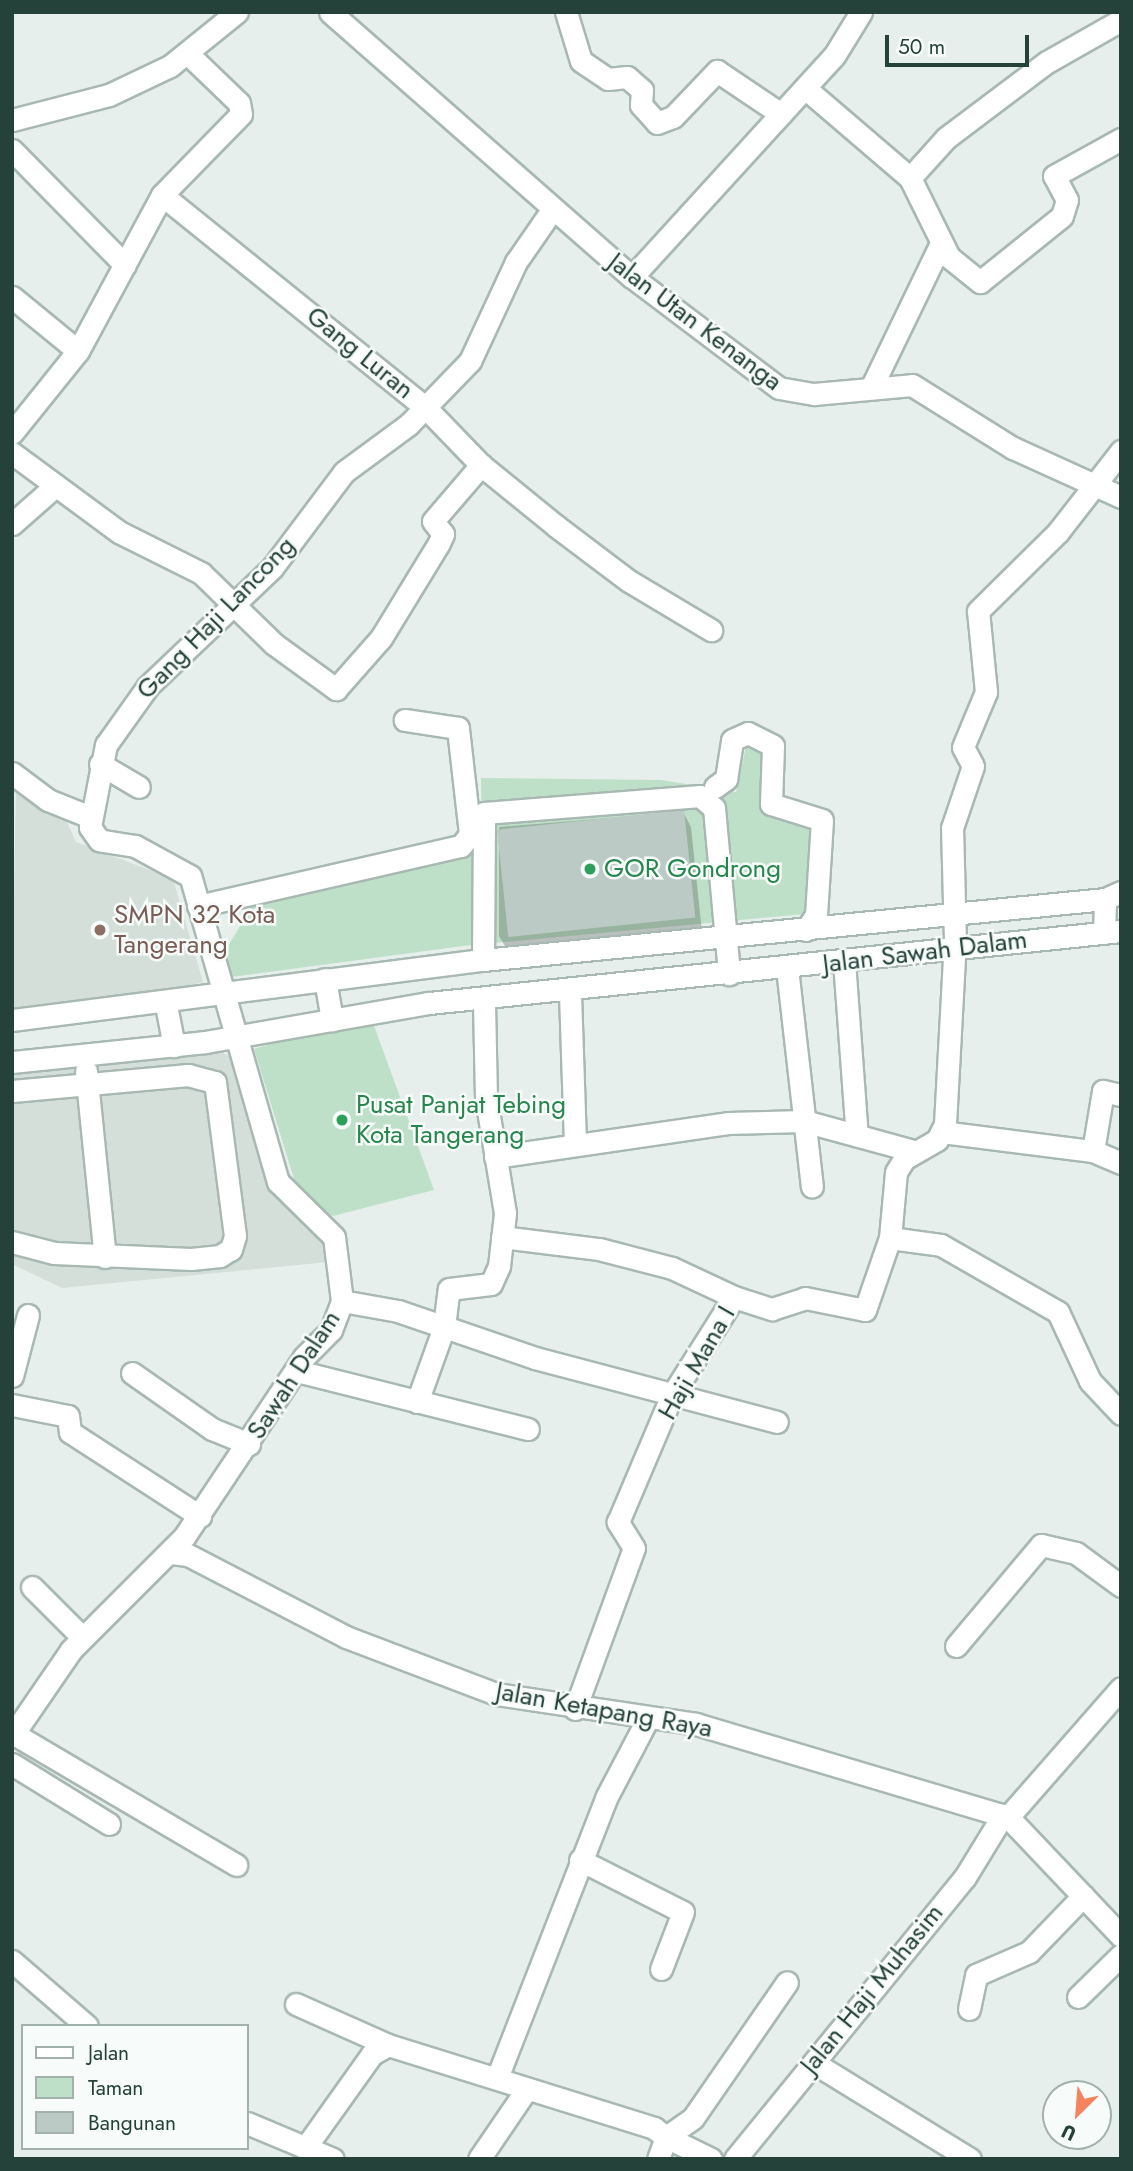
<!DOCTYPE html>
<style>
body{margin:0}
#map{position:relative;width:1133px;height:2171px;overflow:hidden;background:#e6efeb;font-family:Jost,sans-serif}
div>[style]{position:absolute}
[style*='--x']{left:calc(var(--x)*1px);top:calc(var(--y)*1px);width:calc(var(--w)*1px);rotate:calc(var(--a)*1deg)}
.built>*{inset:0;background:#d4dfda}
.green>*{inset:0;background:#bfe0c8}
.shadow>*{inset:0;background:#0003}
.building>*{inset:0;background:#bbcac4;transform-origin:0 0}
.roads{filter:drop-shadow(2px 0 #a8b8b2) drop-shadow(-2px 0 #a8b8b2) drop-shadow(0 2px #a8b8b2) drop-shadow(0 -2px #a8b8b2)}
.minor>*{height:21px;margin:-10.5px;padding:0 10.5px;transform-origin:10.5px;border-radius:10.5px;background:#fff}
.dots>*{width:19px;height:19px;translate:-50% -50%;box-sizing:border-box;border:4px solid #f7fbf9;border-radius:50%}
span{translate:-50% -50%;white-space:nowrap;text-align:center;line-height:1.15;-webkit-text-stroke:5px #f7fbf9;paint-order:stroke}
.street-label{font-size:26px;color:#24423a}
.leisure-label{font-size:26px;color:#27864d}
.left{translate:0 -50%;text-align:left}
.education-label{font-size:26px;color:#785e54}
.frame{position:absolute;inset:0;border:14px solid #24423a;pointer-events:none}
.legend{position:absolute;left:21px;top:2024px;width:228px;height:126px;box-sizing:border-box;background:#f7fbf9;border:2px solid #a3b1ad;margin:0;padding:9px 12px;list-style:none;font-size:21px;color:#24423a}
.legend li{display:flex;align-items:center;gap:14px;height:35px}
.legend b{width:35px;border:2px solid #a3b1ad}
.north{position:absolute;left:1042px;top:2080px;width:70px;height:70px;box-sizing:border-box;background:#f7fbf9;border:2px solid #a3b1ad;border-radius:50%;rotate:205deg;font-size:19px;font-weight:700;line-height:28px;text-align:center;color:#24423a}
.north::after{content:'';display:block;margin:auto;width:24px;height:32px;background:#f4845f;clip-path:polygon(50% 0,100% 100%,50% 72%,0 100%)}
.scale{position:absolute;left:885px;top:35px;width:144px;height:32px;box-sizing:border-box;border:4px solid #24423a;border-top:0;padding-left:9px;font-size:21px;line-height:24px;white-space:nowrap;color:#24423a;-webkit-text-stroke:5px #f7fbf9;paint-order:stroke}
</style>
<div id="map">
<div class="built">
<i style="clip-path:polygon(16px 786px,63px 814px,76px 842px,173px 879px,203px 982px,126px 1001px,12px 1010px)"></i>
<i style="clip-path:polygon(206px 1046px,229px 1056px,285px 1207px,324px 1233px,339px 1261px,62px 1288px,12px 1264px,12px 1068px)"></i>
</div>
<div class="green">
<i style="clip-path:polygon(749px 732px,776px 742px,772px 807px,817px 817px,815px 913px,463px 946px,224px 978px,227px 948px,260px 892px,482px 845px,481px 778px,661px 780px,736px 792px)"></i>
<i style="clip-path:polygon(373px 1023px,434px 1190px,333px 1216px,299px 1195px,254px 1049px,317px 1030px)"></i>
</div>
<div class="shadow">
<i style="clip-path:polygon(683px 812px,691px 827px,702px 932px,508px 951px,499px 936px,499px 827px)"></i>
</div>
<div class="building">
<i style="left:684px;top:810px;width:108px;height:188px;rotate:84deg"></i>
</div>
<div class="roads">
<div class="minor">
<i style="--x:330;--y:12;--w:402;--a:41.3"></i>
<i style="--x:632;--y:277;--w:184;--a:37.1"></i>
<i style="--x:779;--y:388;--w:36;--a:10"></i>
<i style="--x:814;--y:394;--w:98;--a:-5.2"></i>
<i style="--x:912;--y:385;--w:119;--a:32"></i>
<i style="--x:1013;--y:448;--w:119;--a:24.4"></i>
<i style="--x:566;--y:12;--w:51;--a:73"></i>
<i style="--x:581;--y:61;--w:32;--a:34"></i>
<i style="--x:608;--y:79;--w:19;--a:-6"></i>
<i style="--x:627;--y:77;--w:20;--a:41"></i>
<i style="--x:642;--y:90;--w:15;--a:94"></i>
<i style="--x:641;--y:105;--w:24;--a:48"></i>
<i style="--x:657;--y:123;--w:17;--a:-21"></i>
<i style="--x:673;--y:117;--w:64;--a:-46.3"></i>
<i style="--x:717;--y:71;--w:77;--a:33.9"></i>
<i style="--x:805;--y:88;--w:138;--a:40.6"></i>
<i style="--x:910;--y:178;--w:88;--a:63.7"></i>
<i style="--x:949;--y:257;--w:40;--a:39"></i>
<i style="--x:980;--y:282;--w:105;--a:-38.8"></i>
<i style="--x:1062;--y:216;--w:17;--a:-73"></i>
<i style="--x:1067;--y:200;--w:27;--a:-118"></i>
<i style="--x:1054;--y:176;--w:77;--a:-28.9"></i>
<i style="--x:12;--y:120;--w:100;--a:-14.5"></i>
<i style="--x:109;--y:95;--w:68;--a:-25.4"></i>
<i style="--x:170;--y:66;--w:86;--a:-38.9"></i>
<i style="--x:12;--y:150;--w:161;--a:45.5"></i>
<i style="--x:910;--y:178;--w:54;--a:-48"></i>
<i style="--x:946;--y:138;--w:126;--a:-37"></i>
<i style="--x:1047;--y:62;--w:85;--a:-29.6"></i>
<i style="--x:162;--y:195;--w:338;--a:38.9"></i>
<i style="--x:425;--y:407;--w:81;--a:46"></i>
<i style="--x:481;--y:465;--w:97;--a:39.1"></i>
<i style="--x:556;--y:526;--w:91;--a:37"></i>
<i style="--x:629;--y:581;--w:96;--a:30.9"></i>
<i style="--x:632;--y:277;--w:299;--a:-47.6"></i>
<i style="--x:834;--y:56;--w:52;--a:-58.5"></i>
<i style="--x:12;--y:297;--w:85;--a:39.3"></i>
<i style="--x:872;--y:386;--w:159;--a:-64.2"></i>
<i style="--x:12;--y:433;--w:105;--a:-51.2"></i>
<i style="--x:78;--y:351;--w:177;--a:-61.7"></i>
<i style="--x:162;--y:195;--w:113;--a:-45.7"></i>
<i style="--x:241;--y:114;--w:11;--a:-100"></i>
<i style="--x:239;--y:103;--w:71;--a:-136.1"></i>
<i style="--x:12;--y:453;--w:133;--a:36.4"></i>
<i style="--x:119;--y:532;--w:92;--a:26.6"></i>
<i style="--x:201;--y:573;--w:102;--a:44.2"></i>
<i style="--x:274;--y:644;--w:77;--a:36"></i>
<i style="--x:336;--y:689;--w:68;--a:-48.6"></i>
<i style="--x:381;--y:638;--w:111;--a:-58.6"></i>
<i style="--x:439;--y:543;--w:10;--a:-66"></i>
<i style="--x:443;--y:534;--w:16;--a:-128"></i>
<i style="--x:433;--y:521;--w:74;--a:-49.4"></i>
<i style="--x:12;--y:524;--w:55;--a:-41.3"></i>
<i style="--x:100;--y:764;--w:45;--a:30.5"></i>
<i style="--x:12;--y:773;--w:45;--a:36.9"></i>
<i style="--x:48;--y:800;--w:45;--a:22"></i>
<i style="--x:715;--y:787;--w:14;--a:-36"></i>
<i style="--x:726;--y:779;--w:39;--a:-81"></i>
<i style="--x:732;--y:740;--w:17;--a:-24"></i>
<i style="--x:748;--y:733;--w:28;--a:27"></i>
<i style="--x:773;--y:746;--w:58;--a:92"></i>
<i style="--x:771;--y:804;--w:53;--a:17.4"></i>
<i style="--x:822;--y:820;--w:95;--a:93.6"></i>
<i style="--x:816;--y:915;--w:18;--a:124"></i>
<i style="--x:198;--y:906;--w:270;--a:-12.9"></i>
<i style="--x:461;--y:846;--w:15;--a:-53"></i>
<i style="--x:470;--y:834;--w:107;--a:-96.5"></i>
<i style="--x:458;--y:728;--w:54;--a:-171.4"></i>
<i style="--x:1104;--y:932;--w:33;--a:-88"></i>
<i style="--x:1105;--y:899;--w:17;--a:-24"></i>
<i style="--x:483;--y:960;--w:147;--a:-89.6"></i>
<i style="--x:484;--y:813;--w:217;--a:-4.5"></i>
<i style="--x:700;--y:796;--w:18;--a:41"></i>
<i style="--x:714;--y:808;--w:167;--a:84.8"></i>
<i style="--x:844;--y:961;--w:175;--a:85.8"></i>
<i style="--x:787;--y:968;--w:220;--a:83.5"></i>
<i style="--x:325;--y:979;--w:42;--a:80.3"></i>
<i style="--x:570;--y:993;--w:150;--a:88.1"></i>
<i style="--x:166;--y:1005;--w:42;--a:79"></i>
<i style="--x:12;--y:1020;--w:475;--a:-7.3"></i>
<i style="--x:483;--y:960;--w:625;--a:-5.6"></i>
<i style="--x:12;--y:1062;--w:194;--a:-5.9"></i>
<i style="--x:205;--y:1042;--w:227;--a:-9.9"></i>
<i style="--x:429;--y:1003;--w:696;--a:-5.94"></i>
<i style="--x:86;--y:1071;--w:187;--a:84.2"></i>
<i style="--x:12;--y:1091;--w:177;--a:-5.2"></i>
<i style="--x:188;--y:1075;--w:28;--a:15"></i>
<i style="--x:215;--y:1082;--w:155;--a:82.6"></i>
<i style="--x:235;--y:1236;--w:14;--a:107"></i>
<i style="--x:231;--y:1249;--w:13;--a:148"></i>
<i style="--x:220;--y:1256;--w:29;--a:174"></i>
<i style="--x:191;--y:1259;--w:137;--a:-177.5"></i>
<i style="--x:54;--y:1253;--w:43;--a:-165.3"></i>
<i style="--x:942;--y:1132;--w:152;--a:7.2"></i>
<i style="--x:1093;--y:1151;--w:30;--a:23"></i>
<i style="--x:1093;--y:1151;--w:61;--a:-80.5"></i>
<i style="--x:1103;--y:1091;--w:18;--a:13"></i>
<i style="--x:495;--y:1157;--w:235;--a:-8.3"></i>
<i style="--x:728;--y:1123;--w:76;--a:-1.5"></i>
<i style="--x:804;--y:1121;--w:114;--a:15.3"></i>
<i style="--x:502;--y:1237;--w:98;--a:7.1"></i>
<i style="--x:599;--y:1249;--w:75;--a:14.6"></i>
<i style="--x:672;--y:1268;--w:68;--a:25.1"></i>
<i style="--x:890;--y:1238;--w:66;--a:-84.8"></i>
<i style="--x:896;--y:1172;--w:15;--a:-58"></i>
<i style="--x:904;--y:1159;--w:38;--a:-30"></i>
<i style="--x:937;--y:1140;--w:18;--a:-63"></i>
<i style="--x:945;--y:1124;--w:183;--a:-86.9"></i>
<i style="--x:955;--y:941;--w:113;--a:-91.5"></i>
<i style="--x:952;--y:828;--w:65;--a:-71.3"></i>
<i style="--x:973;--y:766;--w:21;--a:-118"></i>
<i style="--x:963;--y:747;--w:60;--a:-67.3"></i>
<i style="--x:986;--y:692;--w:81;--a:-95.6"></i>
<i style="--x:978;--y:611;--w:112;--a:-44.6"></i>
<i style="--x:1058;--y:532;--w:103;--a:-52.1"></i>
<i style="--x:342;--y:1301;--w:57;--a:10.1"></i>
<i style="--x:398;--y:1311;--w:145;--a:18.9"></i>
<i style="--x:535;--y:1358;--w:250;--a:14.8"></i>
<i style="--x:297;--y:1371;--w:238;--a:14.1"></i>
<i style="--x:132;--y:1373;--w:98;--a:35"></i>
<i style="--x:212;--y:1429;--w:40;--a:22"></i>
<i style="--x:12;--y:1376;--w:63;--a:-75.3"></i>
<i style="--x:417;--y:1402;--w:80;--a:-70.2"></i>
<i style="--x:444;--y:1327;--w:38;--a:-83"></i>
<i style="--x:449;--y:1289;--w:42;--a:-6.8"></i>
<i style="--x:491;--y:1284;--w:20;--a:-66"></i>
<i style="--x:499;--y:1266;--w:53;--a:-83.5"></i>
<i style="--x:505;--y:1213;--w:117;--a:-99.4"></i>
<i style="--x:486;--y:1098;--w:99;--a:-91.2"></i>
<i style="--x:12;--y:1405;--w:57;--a:11.1"></i>
<i style="--x:68;--y:1416;--w:16;--a:83"></i>
<i style="--x:70;--y:1432;--w:155;--a:32.9"></i>
<i style="--x:171;--y:1553;--w:17;--a:7"></i>
<i style="--x:188;--y:1555;--w:178;--a:27.4"></i>
<i style="--x:346;--y:1637;--w:160;--a:20.8"></i>
<i style="--x:496;--y:1694;--w:202;--a:8.5"></i>
<i style="--x:696;--y:1724;--w:326;--a:16.6"></i>
<i style="--x:1008;--y:1817;--w:164;--a:46.5"></i>
<i style="--x:32;--y:1587;--w:71;--a:45"></i>
<i style="--x:956;--y:1646;--w:132;--a:-49.9"></i>
<i style="--x:1041;--y:1545;--w:36;--a:13"></i>
<i style="--x:1076;--y:1553;--w:56;--a:36.3"></i>
<i style="--x:575;--y:1709;--w:171;--a:-69.9"></i>
<i style="--x:634;--y:1548;--w:31;--a:-122"></i>
<i style="--x:618;--y:1522;--w:138;--a:-67"></i>
<i style="--x:672;--y:1395;--w:116;--a:-57.7"></i>
<i style="--x:734;--y:1297;--w:40;--a:18"></i>
<i style="--x:772;--y:1309;--w:35;--a:-18"></i>
<i style="--x:805;--y:1298;--w:61;--a:11.3"></i>
<i style="--x:865;--y:1310;--w:76;--a:-70.9"></i>
<i style="--x:890;--y:1238;--w:51;--a:7.8"></i>
<i style="--x:941;--y:1245;--w:135;--a:29.8"></i>
<i style="--x:1058;--y:1312;--w:76;--a:65.1"></i>
<i style="--x:1090;--y:1381;--w:45;--a:46.8"></i>
<i style="--x:14;--y:1734;--w:258;--a:30.5"></i>
<i style="--x:12;--y:1736;--w:104;--a:-55.5"></i>
<i style="--x:71;--y:1650;--w:160;--a:-45"></i>
<i style="--x:184;--y:1537;--w:216;--a:-56.3"></i>
<i style="--x:304;--y:1357;--w:38;--a:-45"></i>
<i style="--x:331;--y:1330;--w:31;--a:-69"></i>
<i style="--x:342;--y:1301;--w:64;--a:-97.1"></i>
<i style="--x:334;--y:1237;--w:78;--a:-135.5"></i>
<i style="--x:278;--y:1182;--w:318;--a:-106"></i>
<i style="--x:190;--y:876;--w:63;--a:-151.4"></i>
<i style="--x:135;--y:846;--w:36;--a:-171"></i>
<i style="--x:99;--y:840;--w:16;--a:-125"></i>
<i style="--x:90;--y:827;--w:84;--a:-79"></i>
<i style="--x:106;--y:745;--w:72;--a:-54.6"></i>
<i style="--x:148;--y:686;--w:171;--a:-43.6"></i>
<i style="--x:272;--y:568;--w:120;--a:-53.1"></i>
<i style="--x:344;--y:472;--w:81;--a:-36.4"></i>
<i style="--x:409;--y:424;--w:88;--a:-45.9"></i>
<i style="--x:470;--y:361;--w:109;--a:-65.1"></i>
<i style="--x:516;--y:262;--w:63;--a:-55.3"></i>
<i style="--x:12;--y:1764;--w:114;--a:31.7"></i>
<i style="--x:1008;--y:1817;--w:171;--a:-48.8"></i>
<i style="--x:580;--y:1860;--w:115;--a:26.8"></i>
<i style="--x:683;--y:1912;--w:61;--a:111.1"></i>
<i style="--x:12;--y:1961;--w:99;--a:40.9"></i>
<i style="--x:1078;--y:1997;--w:60;--a:-44.3"></i>
<i style="--x:296;--y:2004;--w:101;--a:24"></i>
<i style="--x:969;--y:2009;--w:35;--a:-78"></i>
<i style="--x:976;--y:1975;--w:58;--a:-23.5"></i>
<i style="--x:1029;--y:1952;--w:78;--a:-46"></i>
<i style="--x:814;--y:2063;--w:183;--a:31.6"></i>
<i style="--x:497;--y:2078;--w:300;--a:-68.7"></i>
<i style="--x:606;--y:1798;--w:90;--a:-62.3"></i>
<i style="--x:247;--y:2123;--w:93;--a:22.7"></i>
<i style="--x:666;--y:2137;--w:33;--a:-35"></i>
<i style="--x:693;--y:2118;--w:165;--a:-55.3"></i>
<i style="--x:668;--y:2138;--w:48;--a:26"></i>
<i style="--x:305;--y:2148;--w:115;--a:-54.5"></i>
<i style="--x:372;--y:2054;--w:18;--a:-29"></i>
<i style="--x:388;--y:2045;--w:279;--a:17.3"></i>
<i style="--x:654;--y:2128;--w:15;--a:37"></i>
<i style="--x:666;--y:2137;--w:23;--a:110"></i>
<i style="--x:479;--y:2159;--w:83;--a:-55.7"></i>
<i style="--x:735;--y:2159;--w:364;--a:-50.8"></i>
<i style="--x:965;--y:1877;--w:73;--a:-58.5"></i>
</div>
</div>
<div class="dots">
<i style="left:590px;top:869px;background:#2e9e5b"></i>
<i style="left:100px;top:930px;background:#8d6e63"></i>
<i style="left:342px;top:1120px;background:#2e9e5b"></i>
</div>
<div class="street-label">
<span style="left:695px;top:322px;rotate:37deg">Jalan Utan Kenanga</span>
<span style="left:360px;top:353px;rotate:39deg">Gang Luran</span>
<span style="left:216px;top:618px;rotate:-46deg">Gang Haji Lancong</span>
<span style="left:925px;top:952px;rotate:-7deg">Jalan Sawah Dalam</span>
<span style="left:697px;top:1363px;rotate:-60deg">Haji Mana I</span>
<span style="left:294px;top:1375px;rotate:-57deg">Sawah Dalam</span>
<span style="left:604px;top:1710px;rotate:10deg">Jalan Ketapang Raya</span>
<span style="left:872px;top:1989px;rotate:-51deg">Jalan Haji Muhasim</span>
</div>
<div class="leisure-label">
<span class="left" style="left:604px;top:869px">GOR Gondrong</span>
<span class="left" style="left:356px;top:1120px">Pusat Panjat Tebing<br>Kota Tangerang</span>
</div>
<div class="education-label">
<span class="left" style="left:114px;top:930px">SMPN 32 Kota<br>Tangerang</span>
</div>
<div class="frame"></div>
<ul class="legend">
<li><b style="height:9px;background:#fff"></b>Jalan</li>
<li><b style="height:19px;background:#bfe0c8"></b>Taman</li>
<li><b style="height:19px;background:#bbcac4"></b>Bangunan</li>
</ul>
<div class="north">U</div>
<div class="scale">50 m</div>
</div>
